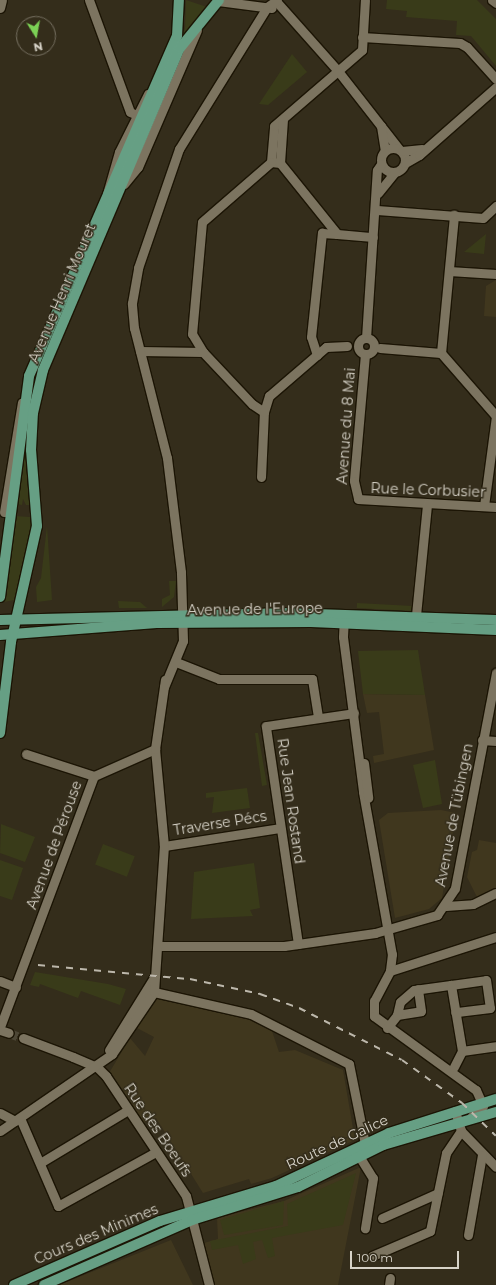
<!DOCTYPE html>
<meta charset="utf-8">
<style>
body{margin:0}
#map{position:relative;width:496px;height:1285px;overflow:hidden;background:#342d1b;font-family:Montserrat,sans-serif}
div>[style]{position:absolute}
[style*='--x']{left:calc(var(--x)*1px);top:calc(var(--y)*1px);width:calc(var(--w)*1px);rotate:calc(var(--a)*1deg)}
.built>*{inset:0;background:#40371e}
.green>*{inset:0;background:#393b19;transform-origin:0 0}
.minor-tunnel>*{height:9px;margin-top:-4.5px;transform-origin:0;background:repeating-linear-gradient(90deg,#4c4635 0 9px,transparent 0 13.5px)}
.roads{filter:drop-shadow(1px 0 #1c1505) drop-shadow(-1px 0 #1c1505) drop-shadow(0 1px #1c1505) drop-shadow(0 -1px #1c1505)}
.minor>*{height:9px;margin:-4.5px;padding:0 4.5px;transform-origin:4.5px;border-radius:4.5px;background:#7c7460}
.minor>.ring{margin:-4.5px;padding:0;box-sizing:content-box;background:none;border:9px solid #7c7460;border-radius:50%}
.major>*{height:10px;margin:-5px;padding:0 5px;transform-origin:5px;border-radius:5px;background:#669f84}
.rail>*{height:2px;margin-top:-1px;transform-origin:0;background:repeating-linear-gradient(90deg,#bcb7ab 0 7px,transparent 0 14px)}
span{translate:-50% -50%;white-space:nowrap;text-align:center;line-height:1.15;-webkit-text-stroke:3px #342d1b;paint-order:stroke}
.street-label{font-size:14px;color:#d7d3c8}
.north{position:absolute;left:16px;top:16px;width:40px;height:40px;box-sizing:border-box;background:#342d1b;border:1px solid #756f60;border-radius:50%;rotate:169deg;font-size:11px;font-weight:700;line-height:16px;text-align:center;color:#d7d3c8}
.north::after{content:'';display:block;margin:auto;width:14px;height:18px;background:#7cd155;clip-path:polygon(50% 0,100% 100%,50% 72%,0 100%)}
.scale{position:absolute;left:350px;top:1251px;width:109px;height:18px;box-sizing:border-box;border:2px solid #d7d3c8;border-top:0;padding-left:5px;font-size:12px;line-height:14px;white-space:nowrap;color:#d7d3c8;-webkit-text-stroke:3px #342d1b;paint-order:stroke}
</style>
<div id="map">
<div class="built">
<i style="clip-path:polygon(496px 280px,496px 317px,484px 316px,486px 286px)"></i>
<i style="clip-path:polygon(363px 694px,425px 695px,434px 750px,374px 763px,373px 756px,384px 754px,379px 712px,367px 713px)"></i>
<i style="clip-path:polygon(441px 810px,456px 813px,442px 898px,429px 909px,395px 918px,379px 820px,388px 813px)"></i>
<i style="clip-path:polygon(479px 840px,496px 843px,496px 889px,478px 899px,467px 877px,472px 852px,477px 850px)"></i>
<i style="clip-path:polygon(156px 999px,254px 1018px,271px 1028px,279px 1052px,295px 1050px,343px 1070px,355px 1140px,272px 1178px,251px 1184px,249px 1179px,203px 1193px,156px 1118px,141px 1124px,109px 1073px,130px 1038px,145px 1056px,154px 1037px,137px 1028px)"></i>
<i style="clip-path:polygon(361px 1167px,338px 1285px,209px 1285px,197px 1245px,218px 1239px,217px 1218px,284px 1201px)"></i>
<i style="clip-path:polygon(171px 1240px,193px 1285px,59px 1285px,69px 1281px)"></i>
</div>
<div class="green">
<i style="clip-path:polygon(186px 0,210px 8px,182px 40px,185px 28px)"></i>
<i style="clip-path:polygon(387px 0,477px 0,496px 19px,496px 66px,471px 36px,456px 35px,457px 21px,406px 17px,407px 11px,386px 9px)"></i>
<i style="clip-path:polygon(292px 54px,307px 72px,268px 105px,259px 104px)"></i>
<i style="clip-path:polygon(140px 132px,36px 382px,31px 505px,26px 505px,23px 499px,22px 505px,17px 504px,36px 372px)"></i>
<i style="clip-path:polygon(486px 234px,484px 254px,464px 252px)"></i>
<i style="clip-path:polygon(15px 516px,30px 517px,32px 530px,14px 600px,4px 602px)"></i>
<i style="clip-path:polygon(47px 526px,52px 600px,37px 602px,36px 587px,41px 578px)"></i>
<i style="clip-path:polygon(169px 581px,176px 581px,174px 597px,162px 607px,162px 599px,170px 595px)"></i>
<i style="clip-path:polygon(118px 601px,140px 602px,147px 608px,119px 608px)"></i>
<i style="left:357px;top:603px;width:56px;height:5px;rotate:3deg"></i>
<i style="clip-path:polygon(418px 650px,425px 695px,363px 694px,358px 651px)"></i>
<i style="clip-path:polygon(255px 733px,258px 733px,267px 785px,262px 786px)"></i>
<i style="clip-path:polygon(435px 760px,442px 804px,423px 808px,413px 765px)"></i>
<i style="clip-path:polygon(247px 788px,250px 808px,212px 813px,214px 797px,206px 798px,206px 793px)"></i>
<i style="clip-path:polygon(1px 824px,35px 837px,25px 862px,0 853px)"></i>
<i style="left:103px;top:844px;width:34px;height:22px;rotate:21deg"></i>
<i style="clip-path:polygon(0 860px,23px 868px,12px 900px,0 896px)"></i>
<i style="clip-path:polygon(254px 863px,260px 908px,250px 910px,253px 916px,191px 919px,194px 872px)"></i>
<i style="clip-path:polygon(35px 972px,108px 984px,126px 989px,120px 1005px,81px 991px,78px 998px,40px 984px,39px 987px,30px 985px)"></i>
<i style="clip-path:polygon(356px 1173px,343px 1225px,272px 1238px,275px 1256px,268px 1258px,262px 1240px,253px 1242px,256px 1259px,243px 1264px,238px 1245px,212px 1250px,210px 1241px,288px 1226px,287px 1204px)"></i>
<i style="clip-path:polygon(284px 1201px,283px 1225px,224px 1235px,220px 1220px)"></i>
</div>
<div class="minor-tunnel">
<i style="--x:9;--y:1033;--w:15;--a:20"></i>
</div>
<div class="roads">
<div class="minor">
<i style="--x:89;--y:0;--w:119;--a:69.9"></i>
<i style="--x:130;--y:112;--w:20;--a:24"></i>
<i style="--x:275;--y:0;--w:95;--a:48.4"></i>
<i style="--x:338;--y:71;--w:99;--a:52"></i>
<i style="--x:492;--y:0;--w:5;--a:37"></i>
<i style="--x:218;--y:1;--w:54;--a:7.4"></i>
<i style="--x:0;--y:8;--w:8;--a:-76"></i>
<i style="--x:362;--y:37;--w:98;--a:3.5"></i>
<i style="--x:460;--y:43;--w:8;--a:30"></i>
<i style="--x:467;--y:47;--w:43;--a:47.8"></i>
<i style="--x:381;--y:126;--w:24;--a:81"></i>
<i class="ring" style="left:381px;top:148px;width:15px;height:15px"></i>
<i style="--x:402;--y:151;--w:20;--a:-6"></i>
<i style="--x:271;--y:162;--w:36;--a:-85"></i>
<i style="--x:274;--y:126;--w:116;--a:-40.8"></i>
<i style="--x:362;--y:50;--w:50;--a:-86.6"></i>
<i style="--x:271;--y:162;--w:9;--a:6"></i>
<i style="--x:280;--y:163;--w:91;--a:51.2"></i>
<i style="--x:337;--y:234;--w:36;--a:5"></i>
<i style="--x:280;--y:163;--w:44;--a:-86.1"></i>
<i style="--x:405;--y:163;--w:16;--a:-30"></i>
<i style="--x:419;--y:155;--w:103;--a:-41.4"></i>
<i style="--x:124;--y:184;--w:22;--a:-51"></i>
<i style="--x:138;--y:167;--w:149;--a:-66.7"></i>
<i style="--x:378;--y:193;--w:27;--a:-51"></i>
<i style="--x:107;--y:194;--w:44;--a:-74.1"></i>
<i style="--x:119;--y:152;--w:65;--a:-63.4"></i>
<i style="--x:377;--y:210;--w:106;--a:4.3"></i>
<i style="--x:483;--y:218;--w:18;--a:-43"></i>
<i style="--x:449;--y:271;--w:47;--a:3.7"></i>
<i style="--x:366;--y:338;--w:168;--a:-86.3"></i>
<i style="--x:377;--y:170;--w:7;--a:-56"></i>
<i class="ring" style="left:358px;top:338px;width:7px;height:7px"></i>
<i style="--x:380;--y:348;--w:61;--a:4.7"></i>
<i style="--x:441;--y:353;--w:84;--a:48.9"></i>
<i style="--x:140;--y:351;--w:63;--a:0.9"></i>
<i style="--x:441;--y:353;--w:139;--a:-84.6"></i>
<i style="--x:365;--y:354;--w:127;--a:95"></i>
<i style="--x:354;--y:481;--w:18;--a:77"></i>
<i style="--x:358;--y:499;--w:138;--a:3.3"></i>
<i style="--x:317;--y:355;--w:19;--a:-108"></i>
<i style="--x:311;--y:337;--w:105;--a:-84"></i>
<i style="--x:322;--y:233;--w:15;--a:4"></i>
<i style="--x:264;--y:412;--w:14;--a:-146"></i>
<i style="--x:252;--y:404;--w:71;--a:-133.3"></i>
<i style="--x:203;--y:352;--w:21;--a:-121"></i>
<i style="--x:192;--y:334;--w:112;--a:-84.9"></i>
<i style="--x:202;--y:222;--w:91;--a:-41"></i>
<i style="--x:261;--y:477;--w:65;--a:-87.4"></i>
<i style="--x:264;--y:412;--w:17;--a:-73"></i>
<i style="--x:269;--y:396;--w:75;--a:-40.7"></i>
<i style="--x:326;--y:347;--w:21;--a:-3"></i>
<i style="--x:484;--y:506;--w:91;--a:-82.4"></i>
<i style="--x:4;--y:512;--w:111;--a:-80.7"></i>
<i style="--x:416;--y:615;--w:111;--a:-84.3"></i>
<i style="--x:344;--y:617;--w:20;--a:93"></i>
<i style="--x:343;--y:637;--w:156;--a:82.6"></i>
<i style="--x:363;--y:792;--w:165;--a:79.9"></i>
<i style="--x:392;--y:954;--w:17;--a:97"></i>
<i style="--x:390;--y:971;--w:34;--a:118"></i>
<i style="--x:374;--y:1001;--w:15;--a:90"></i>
<i style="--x:374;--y:1016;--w:126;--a:36"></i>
<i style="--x:476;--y:1090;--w:17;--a:66"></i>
<i style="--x:483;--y:1106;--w:16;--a:137"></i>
<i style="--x:176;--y:662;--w:46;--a:21.6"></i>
<i style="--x:219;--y:679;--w:93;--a:0"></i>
<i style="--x:312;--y:679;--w:39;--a:81"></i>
<i style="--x:164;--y:687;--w:50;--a:-67.6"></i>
<i style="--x:183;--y:641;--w:69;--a:-91.7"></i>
<i style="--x:181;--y:572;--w:115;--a:-97"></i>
<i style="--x:167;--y:458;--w:134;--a:-104.2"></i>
<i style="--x:134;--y:328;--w:25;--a:-95"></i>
<i style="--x:132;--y:303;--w:36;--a:-80"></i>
<i style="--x:138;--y:268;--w:126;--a:-71"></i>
<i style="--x:179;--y:149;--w:167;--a:-58.2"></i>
<i style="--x:267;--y:7;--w:12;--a:-35"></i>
<i style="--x:482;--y:740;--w:14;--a:4"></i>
<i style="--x:26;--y:754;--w:71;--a:17.9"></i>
<i style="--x:364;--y:763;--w:35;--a:83"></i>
<i style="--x:164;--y:846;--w:117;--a:-8.8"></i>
<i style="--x:446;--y:906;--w:27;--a:-4"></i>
<i style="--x:473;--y:904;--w:25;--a:-26"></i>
<i style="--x:298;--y:944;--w:220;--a:-98.4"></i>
<i style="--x:266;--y:726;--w:89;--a:-8.4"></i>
<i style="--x:158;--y:946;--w:126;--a:0"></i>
<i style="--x:284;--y:946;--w:92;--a:-8.1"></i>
<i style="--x:375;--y:933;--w:65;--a:-16.2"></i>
<i style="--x:437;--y:915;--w:32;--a:-56"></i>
<i style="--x:455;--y:888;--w:219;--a:-79.2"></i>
<i style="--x:390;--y:971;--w:111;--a:-17.8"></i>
<i style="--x:0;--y:981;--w:17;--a:21"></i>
<i style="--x:451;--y:985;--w:35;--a:-8"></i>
<i style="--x:486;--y:980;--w:28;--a:82"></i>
<i style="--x:490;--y:1008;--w:35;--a:173"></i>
<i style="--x:154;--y:992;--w:99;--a:12.8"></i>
<i style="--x:251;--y:1014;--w:110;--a:27"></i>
<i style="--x:349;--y:1064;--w:82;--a:78.7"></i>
<i style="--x:397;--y:1015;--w:24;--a:-9"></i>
<i style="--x:421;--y:1011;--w:22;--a:-98"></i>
<i style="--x:0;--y:1027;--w:268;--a:-69.5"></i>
<i style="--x:94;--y:776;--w:67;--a:-23.9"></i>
<i style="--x:387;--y:1028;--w:16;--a:-52"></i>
<i style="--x:397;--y:1015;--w:13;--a:-77"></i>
<i style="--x:400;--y:1002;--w:18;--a:-41"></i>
<i style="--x:414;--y:990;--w:37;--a:-8"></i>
<i style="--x:451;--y:985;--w:67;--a:80.5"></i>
<i style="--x:462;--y:1051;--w:18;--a:117"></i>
<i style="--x:0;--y:1030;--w:9;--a:18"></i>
<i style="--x:23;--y:1038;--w:53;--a:20.8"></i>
<i style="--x:73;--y:1057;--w:26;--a:23"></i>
<i style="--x:97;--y:1067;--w:13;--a:45"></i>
<i style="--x:106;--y:1076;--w:144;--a:56.3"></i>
<i style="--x:186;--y:1196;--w:92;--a:75.5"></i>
<i style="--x:109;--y:1050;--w:84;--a:-58.2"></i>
<i style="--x:462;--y:1051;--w:34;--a:-8"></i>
<i style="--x:455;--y:1111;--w:21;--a:73"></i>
<i style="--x:461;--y:1131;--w:50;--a:45.8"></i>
<i style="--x:0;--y:1113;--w:17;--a:28"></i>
<i style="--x:20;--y:1118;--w:96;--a:66.6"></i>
<i style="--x:58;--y:1206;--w:112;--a:-28.9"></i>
<i style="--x:0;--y:1131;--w:136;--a:-34.5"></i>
<i style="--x:112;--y:1054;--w:75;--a:-55.9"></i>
<i style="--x:154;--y:992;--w:146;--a:-86.1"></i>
<i style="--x:164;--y:846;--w:97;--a:-95.3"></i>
<i style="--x:155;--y:749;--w:70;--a:-81.8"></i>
<i style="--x:359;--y:1156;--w:26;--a:58"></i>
<i style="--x:373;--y:1178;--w:51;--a:99.1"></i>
<i style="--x:40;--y:1163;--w:103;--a:-31.1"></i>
<i style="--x:382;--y:1218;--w:61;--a:-24.1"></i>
<i style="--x:468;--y:1235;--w:81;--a:-80.1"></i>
<i style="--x:372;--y:1256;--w:63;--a:-23.3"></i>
<i style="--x:430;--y:1231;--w:80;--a:-78.4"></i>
<i style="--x:446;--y:1153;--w:27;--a:-56"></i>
<i style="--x:389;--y:1285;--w:7;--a:-82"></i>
</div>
<div class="major">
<i style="--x:0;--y:597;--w:223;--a:-82.5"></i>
<i style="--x:29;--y:376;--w:371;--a:-66.5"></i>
<i style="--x:177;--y:36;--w:36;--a:-87"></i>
<i style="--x:0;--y:620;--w:285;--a:-1.4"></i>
<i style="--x:285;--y:613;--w:211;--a:1.9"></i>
<i style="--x:0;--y:635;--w:157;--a:-4.4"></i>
<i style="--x:157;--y:623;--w:154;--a:-0.4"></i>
<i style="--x:311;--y:622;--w:185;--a:2.5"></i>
<i style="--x:0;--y:733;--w:92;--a:-83.1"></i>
<i style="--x:11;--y:642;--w:119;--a:-77.4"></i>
<i style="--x:37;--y:526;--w:76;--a:-94.5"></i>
<i style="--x:31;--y:450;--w:37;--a:-87"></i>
<i style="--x:33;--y:413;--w:44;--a:-76.9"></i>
<i style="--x:43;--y:370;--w:350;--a:-67"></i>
<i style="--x:180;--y:48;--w:62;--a:-50.9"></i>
<i style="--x:14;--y:1285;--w:159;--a:-23.7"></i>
<i style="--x:160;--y:1221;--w:121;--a:-16.8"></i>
<i style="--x:276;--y:1186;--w:125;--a:-25.1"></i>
<i style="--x:389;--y:1133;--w:112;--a:-17.6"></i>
<i style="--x:44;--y:1285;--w:162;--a:-23.7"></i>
<i style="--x:192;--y:1220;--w:111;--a:-17.3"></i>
<i style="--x:298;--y:1187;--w:95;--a:-26.3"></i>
<i style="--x:383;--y:1145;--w:118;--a:-16.3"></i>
</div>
</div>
<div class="rail">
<i style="--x:38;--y:965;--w:153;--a:5.3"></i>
<i style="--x:190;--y:979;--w:72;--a:12.1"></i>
<i style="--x:260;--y:994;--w:41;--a:19.7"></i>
<i style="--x:299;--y:1008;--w:115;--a:26.8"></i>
<i style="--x:402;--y:1060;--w:74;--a:35.6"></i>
<i style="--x:462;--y:1103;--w:47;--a:44.1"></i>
</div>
<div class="street-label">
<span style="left:62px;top:293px;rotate:-67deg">Avenue Henri Mouret</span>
<span style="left:346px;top:426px;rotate:-86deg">Avenue du 8 Mai</span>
<span style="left:428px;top:490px;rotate:2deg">Rue le Corbusier</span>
<span style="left:255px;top:609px;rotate:-1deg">Avenue de l'Europe</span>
<span style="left:291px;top:801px;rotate:82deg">Rue Jean Rostand</span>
<span style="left:454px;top:815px;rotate:-79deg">Avenue de Tübingen</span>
<span style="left:220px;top:823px;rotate:-9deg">Traverse Pécs</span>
<span style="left:54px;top:845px;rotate:-70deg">Avenue de Pérouse</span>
<span style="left:158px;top:1130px;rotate:56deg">Rue des Boeufs</span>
<span style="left:337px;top:1142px;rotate:-25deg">Route de Galice</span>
<span style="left:96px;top:1234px;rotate:-23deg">Cours des Minimes</span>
</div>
<div class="north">N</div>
<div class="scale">100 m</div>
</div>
